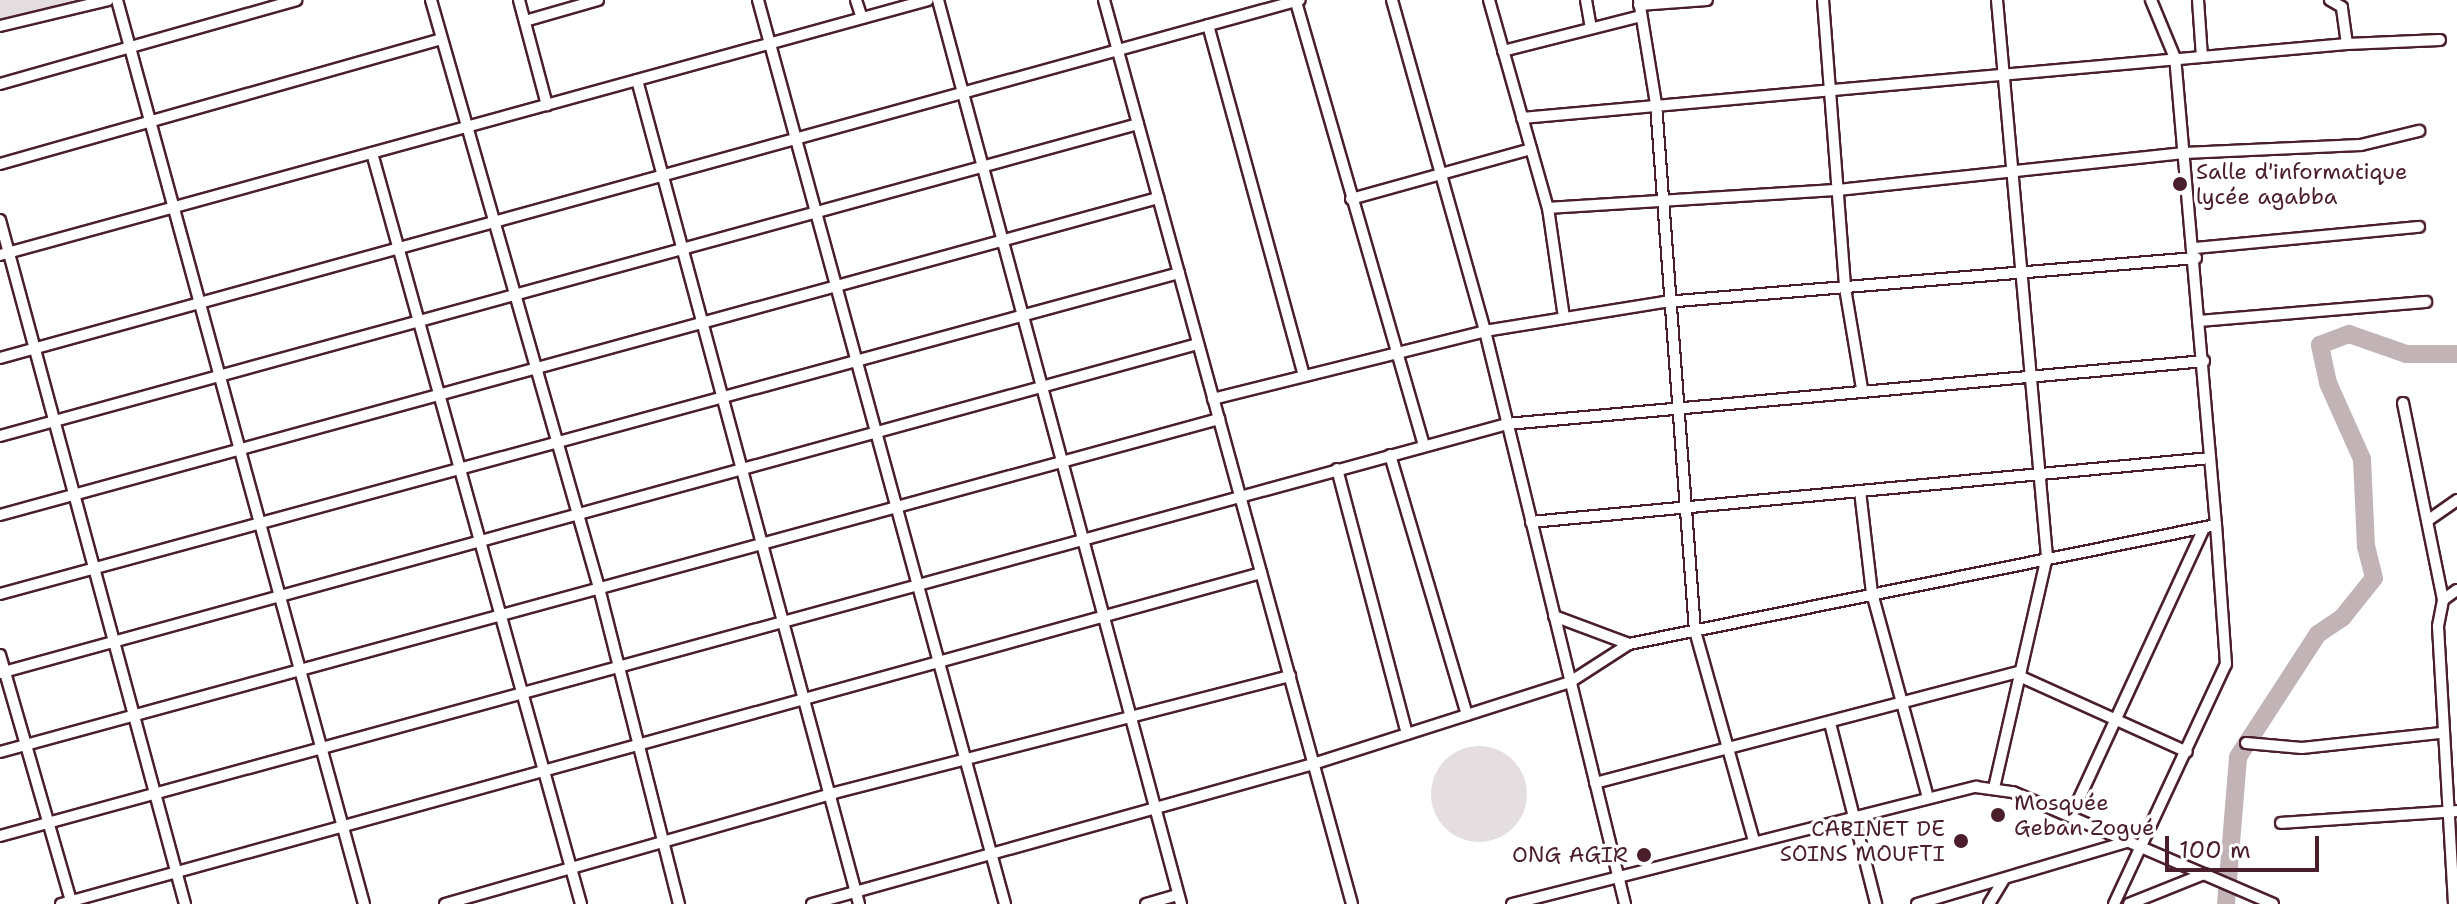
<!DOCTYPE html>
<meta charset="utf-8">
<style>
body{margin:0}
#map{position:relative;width:2457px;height:904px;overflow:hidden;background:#fff;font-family:"Shantell Sans",sans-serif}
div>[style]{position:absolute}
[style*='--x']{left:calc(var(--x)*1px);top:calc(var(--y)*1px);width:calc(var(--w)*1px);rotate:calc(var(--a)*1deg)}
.green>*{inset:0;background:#e5dee0}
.round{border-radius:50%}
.river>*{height:18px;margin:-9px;padding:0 9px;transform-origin:9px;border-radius:9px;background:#c1b3b6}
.roads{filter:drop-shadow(2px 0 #4a1f2b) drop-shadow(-2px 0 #4a1f2b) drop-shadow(0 2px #4a1f2b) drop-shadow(0 -2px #4a1f2b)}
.street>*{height:10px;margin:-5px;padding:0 5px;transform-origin:5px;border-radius:5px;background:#fff}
.dots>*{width:22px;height:22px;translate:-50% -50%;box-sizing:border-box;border:4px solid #fff;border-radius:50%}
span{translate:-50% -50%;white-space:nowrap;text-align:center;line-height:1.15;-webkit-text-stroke:7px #fff;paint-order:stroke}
.poi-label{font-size:22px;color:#4a1f2b}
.left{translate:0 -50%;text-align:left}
.right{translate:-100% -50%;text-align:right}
.scale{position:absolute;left:2165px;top:836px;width:154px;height:36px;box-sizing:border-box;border:4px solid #4a1f2b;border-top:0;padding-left:10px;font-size:24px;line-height:28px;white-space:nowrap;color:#4a1f2b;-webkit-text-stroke:6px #fff;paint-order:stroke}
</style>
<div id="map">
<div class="green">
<i style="clip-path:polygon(0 0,78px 0,0 19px)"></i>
<i class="round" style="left:1431px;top:746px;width:96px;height:96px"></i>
</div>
<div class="river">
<i style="--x:2226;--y:904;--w:147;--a:-85.3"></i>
<i style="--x:2238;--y:757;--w:147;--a:-57"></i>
<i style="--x:2318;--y:634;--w:29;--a:-34"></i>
<i style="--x:2342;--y:618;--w:51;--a:-51.3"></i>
<i style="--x:2374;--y:578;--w:32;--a:-104"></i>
<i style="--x:2366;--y:547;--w:88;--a:-92.6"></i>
<i style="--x:2362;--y:459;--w:83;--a:-114.1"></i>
<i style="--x:2328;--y:383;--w:39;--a:-102"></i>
<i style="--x:2320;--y:345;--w:31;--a:-21"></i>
<i style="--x:2349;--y:334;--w:60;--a:19.3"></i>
<i style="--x:2406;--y:354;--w:51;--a:0"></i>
</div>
<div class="roads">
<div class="street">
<i style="--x:117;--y:0;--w:937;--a:74.72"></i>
<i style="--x:431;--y:0;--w:612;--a:74.05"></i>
<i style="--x:599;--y:588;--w:326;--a:75.8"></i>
<i style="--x:519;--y:0;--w:109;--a:75.1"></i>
<i style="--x:758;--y:0;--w:937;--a:74.72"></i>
<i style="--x:856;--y:0;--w:19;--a:72"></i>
<i style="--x:938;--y:0;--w:936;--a:74.95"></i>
<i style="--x:1104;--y:0;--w:937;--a:74.66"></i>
<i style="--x:1392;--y:0;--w:344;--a:74.3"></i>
<i style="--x:1485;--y:331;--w:590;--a:76.27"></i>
<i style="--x:1489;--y:0;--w:216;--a:74.2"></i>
<i style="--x:1548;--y:208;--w:111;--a:81.7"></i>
<i style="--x:1586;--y:0;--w:28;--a:80"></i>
<i style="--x:1639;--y:0;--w:105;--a:80.7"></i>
<i style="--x:1656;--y:104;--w:528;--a:85.77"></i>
<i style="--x:1695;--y:631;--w:218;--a:74.3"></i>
<i style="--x:1823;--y:0;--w:289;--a:85.6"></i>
<i style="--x:1845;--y:288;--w:102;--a:80.4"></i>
<i style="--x:2198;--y:0;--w:57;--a:86"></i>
<i style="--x:1296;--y:2;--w:462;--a:73.9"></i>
<i style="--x:1639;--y:5;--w:68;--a:-4.2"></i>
<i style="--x:525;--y:21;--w:76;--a:-16"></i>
<i style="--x:1208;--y:25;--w:363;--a:74.7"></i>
<i style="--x:0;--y:26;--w:111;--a:-13.5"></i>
<i style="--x:2347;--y:44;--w:93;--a:-2.5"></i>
<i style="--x:1503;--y:51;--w:142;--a:-14.2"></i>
<i style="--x:637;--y:80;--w:853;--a:74.92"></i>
<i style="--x:0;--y:84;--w:308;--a:-15.8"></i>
<i style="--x:1522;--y:118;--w:828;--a:-5.13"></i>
<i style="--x:2347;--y:44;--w:37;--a:-98"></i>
<i style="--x:2342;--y:7;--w:14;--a:-150"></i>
<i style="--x:372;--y:153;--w:780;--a:74.45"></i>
<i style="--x:0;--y:164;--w:459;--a:-15.8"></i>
<i style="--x:1351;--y:199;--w:187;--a:-15.5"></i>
<i style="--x:1548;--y:208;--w:291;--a:-3.6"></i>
<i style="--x:1838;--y:190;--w:348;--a:-6.1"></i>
<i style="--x:2184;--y:153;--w:177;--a:-2.6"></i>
<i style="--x:2361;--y:145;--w:60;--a:-13.6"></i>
<i style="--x:0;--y:220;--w:709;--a:74.87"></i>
<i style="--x:2195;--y:248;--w:225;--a:-5.4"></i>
<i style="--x:0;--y:255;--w:962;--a:-15.36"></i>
<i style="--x:2198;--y:321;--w:229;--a:-4.8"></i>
<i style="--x:0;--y:358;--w:1348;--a:-15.4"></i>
<i style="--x:1213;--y:399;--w:280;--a:-14"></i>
<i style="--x:1485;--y:331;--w:182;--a:-9.2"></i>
<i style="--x:1665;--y:302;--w:533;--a:-4.74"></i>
<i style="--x:2403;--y:403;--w:201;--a:78.5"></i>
<i style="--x:0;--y:436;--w:1180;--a:-15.33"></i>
<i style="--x:1390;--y:455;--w:271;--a:73.5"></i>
<i style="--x:1337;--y:469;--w:274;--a:75.2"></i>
<i style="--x:1860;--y:491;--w:103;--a:83.3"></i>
<i style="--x:1872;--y:593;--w:208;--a:74.7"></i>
<i style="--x:0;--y:515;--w:1201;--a:-15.31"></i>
<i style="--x:2430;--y:519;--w:33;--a:-35"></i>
<i style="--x:1531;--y:522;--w:682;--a:-5.38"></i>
<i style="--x:0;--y:594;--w:1222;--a:-15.23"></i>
<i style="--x:1554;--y:616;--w:80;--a:20.5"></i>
<i style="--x:0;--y:655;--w:259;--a:73.9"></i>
<i style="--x:0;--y:673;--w:1242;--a:-15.36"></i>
<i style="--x:2019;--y:676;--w:184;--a:24.3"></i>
<i style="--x:1830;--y:723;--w:187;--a:75.7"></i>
<i style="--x:2246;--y:743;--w:56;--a:5.1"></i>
<i style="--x:2302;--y:748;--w:138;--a:-6.2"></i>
<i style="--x:0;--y:752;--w:1264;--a:-15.28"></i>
<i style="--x:1595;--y:783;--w:440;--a:-14.7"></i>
<i style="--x:1994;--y:788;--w:237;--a:-77.1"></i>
<i style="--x:2047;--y:557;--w:559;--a:-95.13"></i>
<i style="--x:2071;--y:816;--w:317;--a:-65.2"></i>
<i style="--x:2281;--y:823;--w:176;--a:-3.9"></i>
<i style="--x:0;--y:836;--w:1562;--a:-15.29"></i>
<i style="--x:1507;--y:424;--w:700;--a:-5.16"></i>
<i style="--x:61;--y:904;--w:1245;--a:-15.42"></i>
<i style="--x:445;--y:904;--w:405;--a:-15.9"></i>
<i style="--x:834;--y:793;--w:471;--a:-14.4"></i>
<i style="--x:812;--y:904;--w:520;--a:-15.61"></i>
<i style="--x:1313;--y:764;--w:270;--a:-17.7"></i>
<i style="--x:1570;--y:682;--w:70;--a:-32.8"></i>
<i style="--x:1629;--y:644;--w:599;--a:-11.46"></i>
<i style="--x:2216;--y:525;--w:469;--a:-95"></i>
<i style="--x:2175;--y:58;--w:63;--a:-112.5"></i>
<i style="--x:1146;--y:904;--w:33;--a:-16"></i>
<i style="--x:1512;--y:904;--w:479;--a:-14.2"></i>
<i style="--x:1976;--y:787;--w:37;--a:8"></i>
<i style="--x:2013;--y:792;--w:283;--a:23.3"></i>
<i style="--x:1917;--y:904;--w:222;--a:-16.5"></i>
<i style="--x:1989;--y:904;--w:29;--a:-59"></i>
<i style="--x:2114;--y:904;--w:265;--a:-65"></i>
<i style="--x:2226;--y:664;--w:139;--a:-94.1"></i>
<i style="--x:2129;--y:904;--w:81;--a:-21.8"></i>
<i style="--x:2454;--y:904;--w:278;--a:-93.3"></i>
<i style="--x:2438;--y:626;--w:26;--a:-79"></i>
<i style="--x:2443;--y:600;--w:17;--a:-36"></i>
</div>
</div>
<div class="dots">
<i style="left:2180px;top:184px;background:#4a1f2b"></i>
<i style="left:1998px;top:815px;background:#4a1f2b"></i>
<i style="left:1961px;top:841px;background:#4a1f2b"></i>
<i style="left:1644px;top:855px;background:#4a1f2b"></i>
</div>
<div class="poi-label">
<span class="left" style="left:2196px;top:184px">Salle d'informatique<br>lycée agabba</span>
<span class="left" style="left:2014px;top:815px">Mosquée<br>Geban Zogué</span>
<span class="right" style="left:1945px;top:841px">CABINET DE<br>SOINS MOUFTI</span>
<span class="right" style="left:1628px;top:855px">ONG AGIR</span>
</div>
<div class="scale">100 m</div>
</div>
